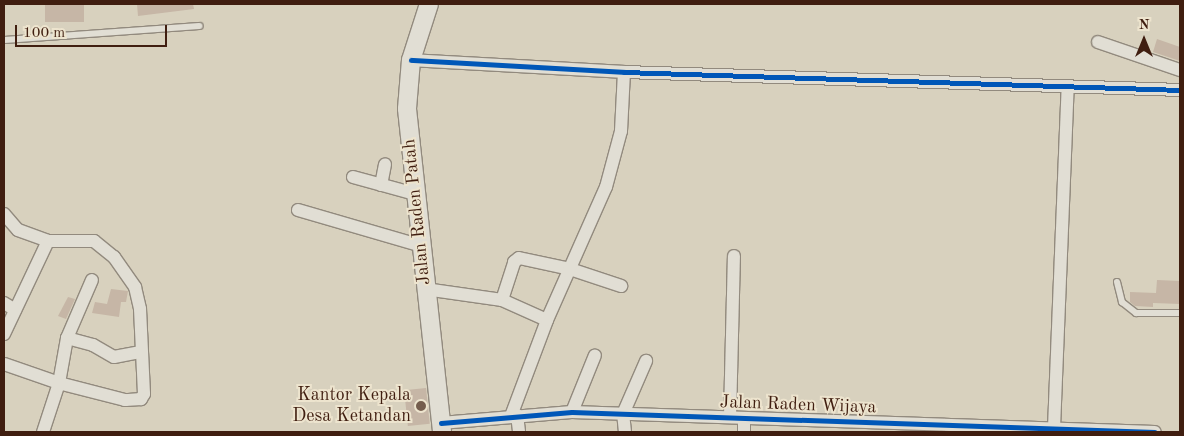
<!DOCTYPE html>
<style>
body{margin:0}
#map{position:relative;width:1184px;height:436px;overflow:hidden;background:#d8d1be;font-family:"Old Standard TT",serif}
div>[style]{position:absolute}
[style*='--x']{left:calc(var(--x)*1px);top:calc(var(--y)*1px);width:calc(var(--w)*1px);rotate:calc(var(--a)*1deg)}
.building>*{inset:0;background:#c6b6a6;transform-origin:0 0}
.roads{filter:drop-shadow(1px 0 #928a7e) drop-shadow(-1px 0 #928a7e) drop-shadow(0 1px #928a7e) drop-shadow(0 -1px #928a7e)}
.lane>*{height:6px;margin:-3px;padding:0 3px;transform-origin:3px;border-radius:3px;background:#e1ded4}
.street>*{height:12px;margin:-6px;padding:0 6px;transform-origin:6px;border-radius:6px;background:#e1ded4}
.secondary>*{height:18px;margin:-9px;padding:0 9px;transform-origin:9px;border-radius:9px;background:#e1ded4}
.cycleway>*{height:5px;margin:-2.5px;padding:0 2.5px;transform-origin:2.5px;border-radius:2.5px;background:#0057b8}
.dots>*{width:14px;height:14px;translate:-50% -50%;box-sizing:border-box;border:2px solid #ede4ce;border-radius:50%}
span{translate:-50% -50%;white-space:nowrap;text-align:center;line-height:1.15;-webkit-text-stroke:4px #ede4ce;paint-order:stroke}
.street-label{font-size:18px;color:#401e10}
.poi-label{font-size:18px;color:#401e10}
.right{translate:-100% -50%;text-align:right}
.frame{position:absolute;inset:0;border:5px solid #401e10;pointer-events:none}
.north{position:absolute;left:1119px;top:15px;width:50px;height:50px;-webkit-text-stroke:4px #ede4ce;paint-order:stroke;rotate:0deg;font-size:14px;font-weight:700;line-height:20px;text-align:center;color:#401e10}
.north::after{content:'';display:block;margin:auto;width:18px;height:22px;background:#401e10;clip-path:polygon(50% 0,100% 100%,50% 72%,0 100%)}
.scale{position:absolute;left:15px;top:25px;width:152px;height:22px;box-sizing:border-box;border:2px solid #401e10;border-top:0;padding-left:6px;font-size:15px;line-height:18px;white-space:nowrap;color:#401e10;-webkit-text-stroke:4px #ede4ce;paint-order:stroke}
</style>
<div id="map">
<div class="building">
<i style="left:45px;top:4px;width:39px;height:18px"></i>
<i style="clip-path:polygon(137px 4px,193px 4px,194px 9px,138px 16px)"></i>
<i style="clip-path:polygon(1157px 39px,1180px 47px,1180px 61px,1153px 52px)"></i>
<i style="clip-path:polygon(1157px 280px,1180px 281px,1180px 304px,1153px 303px,1153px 307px,1135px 306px,1130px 302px,1130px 292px,1156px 293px)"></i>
<i style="clip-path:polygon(111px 289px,128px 291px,126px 302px,121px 302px,119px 317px,92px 313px,95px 302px,107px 304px)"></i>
<i style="clip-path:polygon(68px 297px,75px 299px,66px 319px,58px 316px)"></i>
<i style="left:426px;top:388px;width:36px;height:22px;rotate:84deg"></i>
</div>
<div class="roads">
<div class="lane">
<i style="--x:4;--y:40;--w:196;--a:-4.1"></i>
<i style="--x:1117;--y:282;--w:21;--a:76"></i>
<i style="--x:1122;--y:302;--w:18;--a:38"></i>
<i style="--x:1136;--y:313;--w:44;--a:0"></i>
</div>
<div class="street">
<i style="--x:1098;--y:42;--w:87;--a:18.9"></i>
<i style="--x:411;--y:60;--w:213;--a:3.2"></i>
<i style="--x:624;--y:72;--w:556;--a:1.85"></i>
<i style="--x:353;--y:177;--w:64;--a:15.3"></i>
<i style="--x:381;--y:185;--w:21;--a:-79"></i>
<i style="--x:298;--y:210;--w:129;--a:16.2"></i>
<i style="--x:4;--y:214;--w:21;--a:49"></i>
<i style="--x:18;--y:230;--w:32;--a:20"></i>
<i style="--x:48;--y:241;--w:46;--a:0"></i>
<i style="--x:94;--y:241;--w:26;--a:39"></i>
<i style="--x:114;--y:257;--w:37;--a:55"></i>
<i style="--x:135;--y:287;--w:23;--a:77"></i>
<i style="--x:140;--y:309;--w:85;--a:87.3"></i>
<i style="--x:144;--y:394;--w:6;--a:121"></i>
<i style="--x:141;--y:399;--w:16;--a:176"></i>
<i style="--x:125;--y:400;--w:68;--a:-165.6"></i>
<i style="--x:59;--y:383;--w:58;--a:-160.9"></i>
<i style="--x:425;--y:289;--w:78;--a:8.1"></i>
<i style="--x:502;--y:300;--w:49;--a:24"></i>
<i style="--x:502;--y:300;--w:40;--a:-72"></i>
<i style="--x:514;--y:262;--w:6;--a:-39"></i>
<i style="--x:519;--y:258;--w:52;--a:12.2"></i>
<i style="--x:570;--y:269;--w:54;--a:18.4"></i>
<i style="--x:4;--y:303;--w:13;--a:32"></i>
<i style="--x:4;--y:334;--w:103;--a:-64.7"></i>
<i style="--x:67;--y:338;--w:27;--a:15"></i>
<i style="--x:93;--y:345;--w:24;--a:30"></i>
<i style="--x:114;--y:357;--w:26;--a:-11"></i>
<i style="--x:572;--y:412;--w:61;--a:-68"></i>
<i style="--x:517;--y:415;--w:17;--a:83"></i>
<i style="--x:511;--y:416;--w:103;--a:-69.4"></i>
<i style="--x:547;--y:320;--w:145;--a:-66.1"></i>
<i style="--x:606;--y:187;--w:58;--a:-75"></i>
<i style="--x:621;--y:131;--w:59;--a:-87.1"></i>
<i style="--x:730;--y:417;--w:161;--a:-88.6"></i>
<i style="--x:441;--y:423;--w:131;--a:-4.8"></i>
<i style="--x:572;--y:412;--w:583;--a:1.96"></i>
<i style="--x:1054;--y:428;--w:342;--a:-87.7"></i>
<i style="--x:43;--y:432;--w:52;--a:-71.9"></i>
<i style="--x:59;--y:383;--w:46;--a:-79.9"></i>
<i style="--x:67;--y:338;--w:63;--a:-66.7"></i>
<i style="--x:625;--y:432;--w:18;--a:-96"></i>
<i style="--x:623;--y:414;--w:58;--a:-66.5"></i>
<i style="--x:744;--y:432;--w:14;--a:-90"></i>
</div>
<div class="secondary">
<i style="--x:429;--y:4;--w:59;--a:107.8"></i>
<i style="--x:411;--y:60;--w:49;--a:94.7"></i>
<i style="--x:407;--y:109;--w:325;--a:83.8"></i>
</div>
</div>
<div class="cycleway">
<i style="--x:411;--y:60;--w:213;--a:3.2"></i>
<i style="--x:624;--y:72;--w:556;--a:1.85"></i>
<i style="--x:441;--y:423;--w:131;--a:-4.8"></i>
<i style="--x:572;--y:412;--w:583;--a:1.96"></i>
</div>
<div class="dots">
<i style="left:421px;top:406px;background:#755d4d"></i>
</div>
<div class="street-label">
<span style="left:417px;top:212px;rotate:-96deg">Jalan Raden Patah</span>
<span style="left:798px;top:405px;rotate:2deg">Jalan Raden Wijaya</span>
</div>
<div class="poi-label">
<span class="right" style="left:411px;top:406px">Kantor Kepala<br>Desa Ketandan</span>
</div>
<div class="frame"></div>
<div class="north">N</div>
<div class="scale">100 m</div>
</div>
